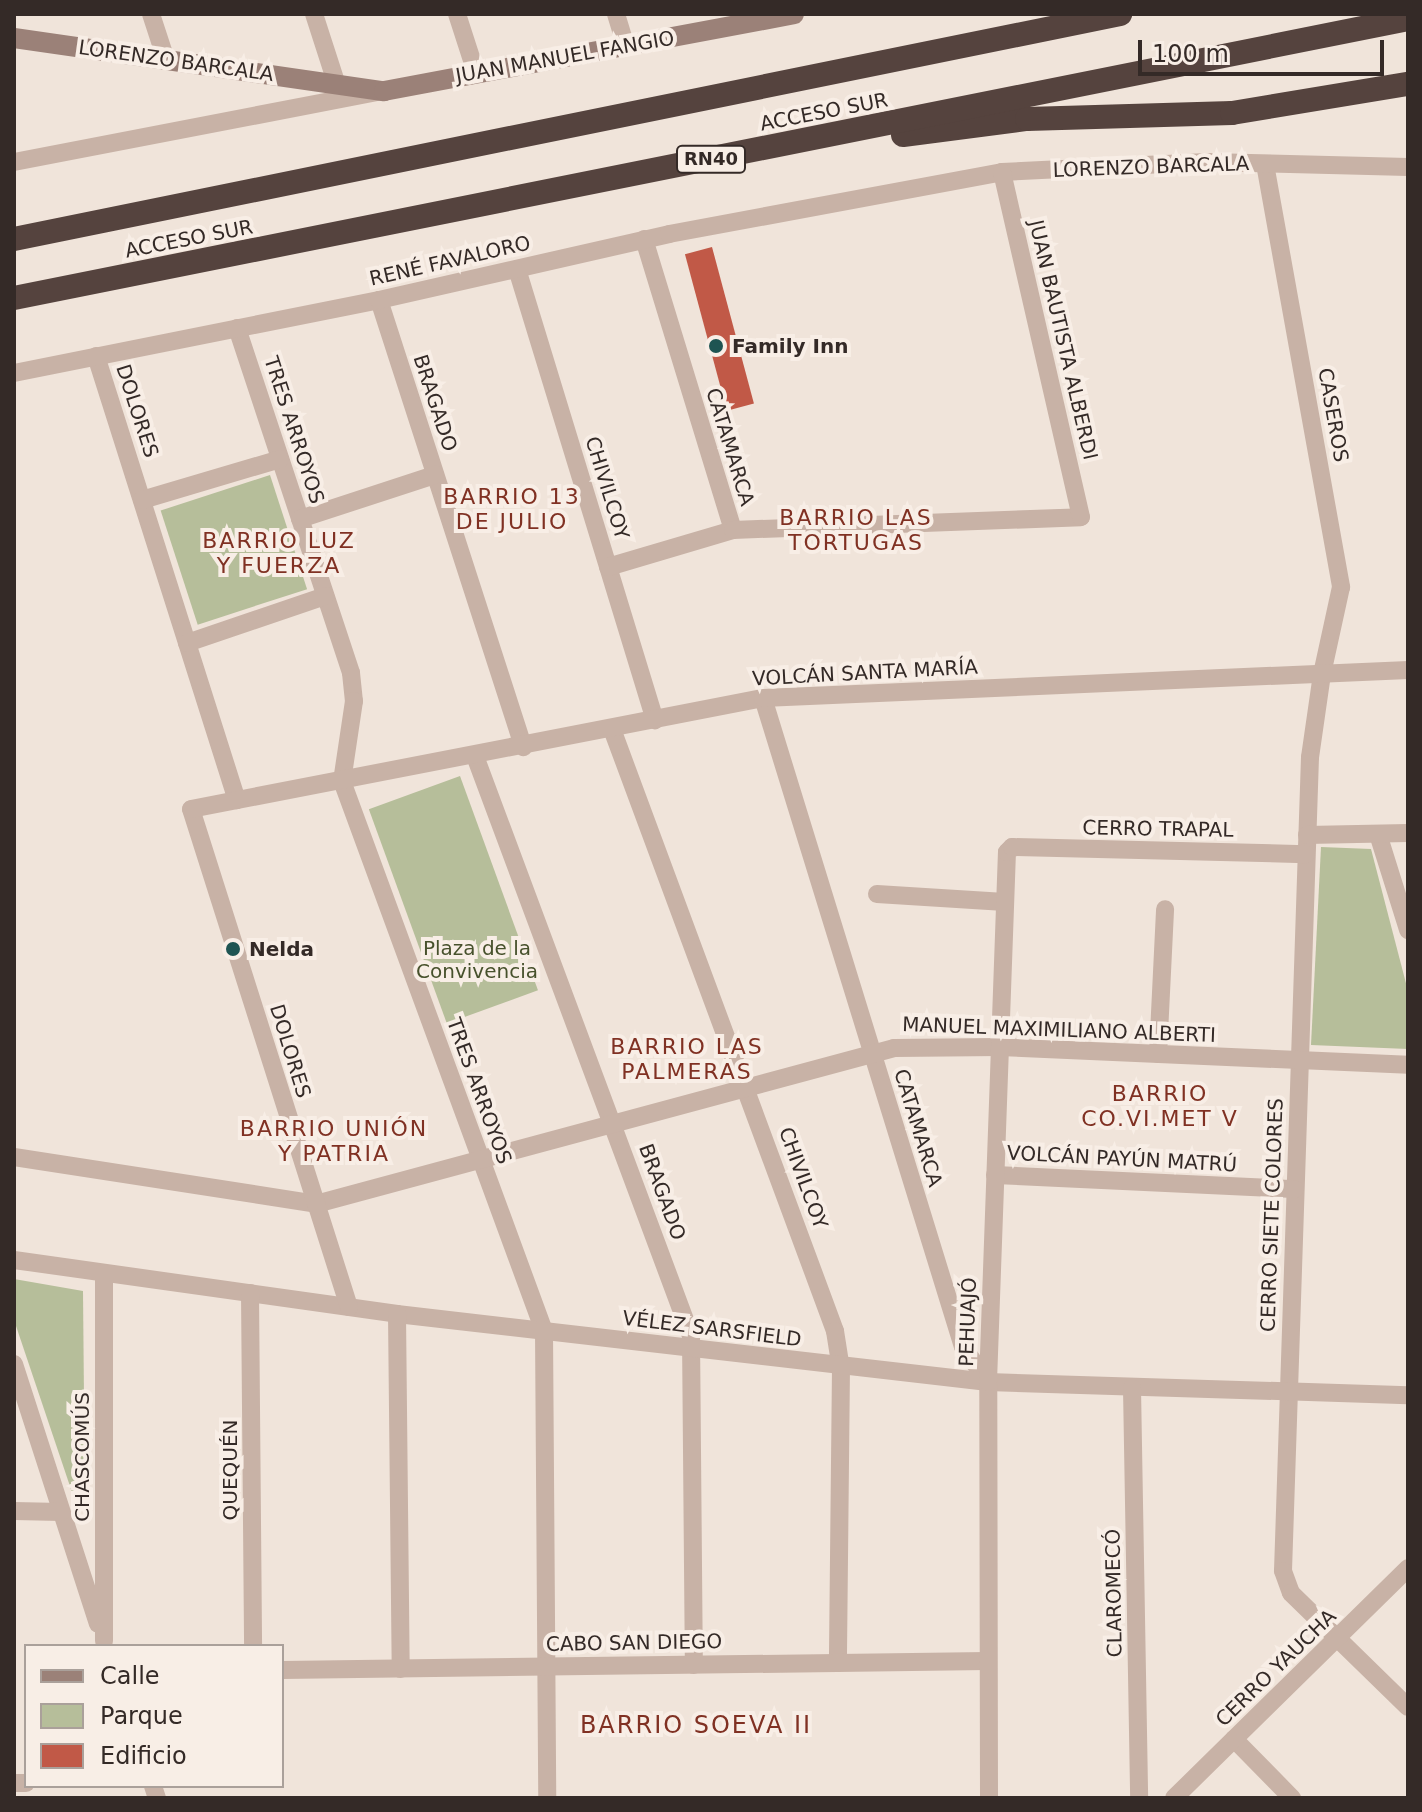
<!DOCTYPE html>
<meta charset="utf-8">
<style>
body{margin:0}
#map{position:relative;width:1422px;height:1812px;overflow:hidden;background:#f0e4da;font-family:"DejaVu Sans",sans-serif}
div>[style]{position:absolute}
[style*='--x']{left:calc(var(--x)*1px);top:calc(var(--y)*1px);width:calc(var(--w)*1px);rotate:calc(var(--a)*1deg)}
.green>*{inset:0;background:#b6be9a;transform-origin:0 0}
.building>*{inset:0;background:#c15947;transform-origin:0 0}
.street>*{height:18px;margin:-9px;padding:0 9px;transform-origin:9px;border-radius:9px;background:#c8b2a6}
.secondary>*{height:20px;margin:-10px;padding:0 10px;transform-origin:10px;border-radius:10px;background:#9b8178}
.highway>*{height:24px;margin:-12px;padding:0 12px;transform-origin:12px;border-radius:12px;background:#55433e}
.dots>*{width:22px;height:22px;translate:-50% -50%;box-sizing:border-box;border:4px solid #f8eee6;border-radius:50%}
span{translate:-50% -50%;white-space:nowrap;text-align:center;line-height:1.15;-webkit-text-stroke:8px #f8eee6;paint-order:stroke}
.shield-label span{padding:2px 6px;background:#f8eee6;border:2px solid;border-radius:6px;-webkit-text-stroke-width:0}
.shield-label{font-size:18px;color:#342a27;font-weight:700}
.street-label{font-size:20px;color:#342a27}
.poi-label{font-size:20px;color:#342a27;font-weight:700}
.left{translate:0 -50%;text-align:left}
.park-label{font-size:20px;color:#47512c}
.neighbourhood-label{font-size:22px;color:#803123;letter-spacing:2px}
.quarter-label{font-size:24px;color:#803123;letter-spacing:2px}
.frame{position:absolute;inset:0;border:16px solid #342a27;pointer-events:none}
.legend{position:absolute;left:24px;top:1644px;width:260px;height:144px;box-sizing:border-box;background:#f8eee6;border:2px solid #aaa09a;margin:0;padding:10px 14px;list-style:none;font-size:24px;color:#342a27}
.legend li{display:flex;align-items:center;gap:16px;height:40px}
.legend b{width:40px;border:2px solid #aaa09a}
.scale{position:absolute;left:1138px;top:40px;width:246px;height:36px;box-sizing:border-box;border:4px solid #342a27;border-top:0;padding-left:10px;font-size:24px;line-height:28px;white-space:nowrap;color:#342a27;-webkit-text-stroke:6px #f8eee6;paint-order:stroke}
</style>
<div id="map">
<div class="green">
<i style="left:270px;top:475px;width:120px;height:115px;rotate:72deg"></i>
<i style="left:460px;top:776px;width:228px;height:97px;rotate:70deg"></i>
<i style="clip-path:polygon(1321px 847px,1371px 849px,1408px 991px,1408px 1049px,1311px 1045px)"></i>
<i style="clip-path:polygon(14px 1279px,83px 1291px,85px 1508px,77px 1507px,14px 1320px)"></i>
</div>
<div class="building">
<i style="left:712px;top:247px;width:162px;height:28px;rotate:75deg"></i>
</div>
<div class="street">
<i style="--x:151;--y:14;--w:48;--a:71.9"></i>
<i style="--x:314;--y:14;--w:75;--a:72.1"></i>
<i style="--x:457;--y:14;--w:62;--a:72.1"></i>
<i style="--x:616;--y:14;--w:34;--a:73"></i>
<i style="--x:14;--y:162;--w:370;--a:-10.9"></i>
<i style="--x:1265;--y:164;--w:430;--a:79.8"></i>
<i style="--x:1341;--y:587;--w:89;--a:102.3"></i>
<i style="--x:1322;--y:674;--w:84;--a:98.2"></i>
<i style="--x:1310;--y:757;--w:814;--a:91.9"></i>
<i style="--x:1283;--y:1571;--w:23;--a:70"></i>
<i style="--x:1291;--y:1593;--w:163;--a:44.3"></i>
<i style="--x:644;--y:239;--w:304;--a:73"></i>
<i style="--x:517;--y:269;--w:472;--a:73"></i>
<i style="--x:379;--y:300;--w:470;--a:72.1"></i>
<i style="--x:237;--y:328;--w:363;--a:71.7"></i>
<i style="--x:351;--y:673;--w:28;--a:84"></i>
<i style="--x:354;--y:701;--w:81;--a:98.5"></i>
<i style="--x:342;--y:781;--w:586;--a:69.83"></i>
<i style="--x:544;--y:1331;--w:467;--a:89.6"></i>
<i style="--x:96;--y:356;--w:466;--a:72.4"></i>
<i style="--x:14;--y:373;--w:372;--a:-11.3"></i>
<i style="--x:379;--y:300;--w:297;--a:-12.8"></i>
<i style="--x:669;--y:234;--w:339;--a:-10.5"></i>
<i style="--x:1002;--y:172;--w:205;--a:-2.8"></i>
<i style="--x:1207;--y:162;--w:201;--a:1.4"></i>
<i style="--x:142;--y:500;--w:144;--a:-16.5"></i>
<i style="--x:300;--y:519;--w:142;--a:-18.1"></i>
<i style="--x:608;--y:567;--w:130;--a:-16.5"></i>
<i style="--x:733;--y:530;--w:348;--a:-2.1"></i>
<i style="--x:1081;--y:517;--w:354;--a:-102.9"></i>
<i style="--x:187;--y:643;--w:146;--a:-18.8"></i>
<i style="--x:763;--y:698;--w:679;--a:72.87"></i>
<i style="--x:963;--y:1347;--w:43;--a:54.5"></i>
<i style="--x:612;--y:729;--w:642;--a:69.67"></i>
<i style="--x:835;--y:1331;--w:36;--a:81"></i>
<i style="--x:841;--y:1367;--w:296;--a:90.6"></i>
<i style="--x:475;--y:756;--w:619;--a:69.57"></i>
<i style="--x:691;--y:1336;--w:329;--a:89.5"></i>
<i style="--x:1378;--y:834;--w:101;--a:72.6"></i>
<i style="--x:1307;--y:835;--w:101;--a:-1.1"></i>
<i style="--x:877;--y:894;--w:128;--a:3.6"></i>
<i style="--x:1158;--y:1054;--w:145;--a:-87.2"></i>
<i style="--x:14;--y:1157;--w:306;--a:8.8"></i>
<i style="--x:316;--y:1204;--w:599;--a:-15.1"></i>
<i style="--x:894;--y:1048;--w:106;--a:-0.5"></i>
<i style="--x:1000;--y:1047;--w:408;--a:2.5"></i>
<i style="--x:995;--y:1175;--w:300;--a:2.7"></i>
<i style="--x:14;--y:1260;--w:387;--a:8"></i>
<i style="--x:397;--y:1314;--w:595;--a:6.56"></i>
<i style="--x:988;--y:1382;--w:420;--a:1.8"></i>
<i style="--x:250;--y:1293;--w:353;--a:89.5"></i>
<i style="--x:349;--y:1307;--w:522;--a:-107.6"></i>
<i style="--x:191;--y:809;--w:583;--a:-10.98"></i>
<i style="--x:763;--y:698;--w:646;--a:-2.49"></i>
<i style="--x:397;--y:1314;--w:355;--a:89.4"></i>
<i style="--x:14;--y:1364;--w:273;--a:72.1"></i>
<i style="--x:1132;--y:1388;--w:410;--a:89"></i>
<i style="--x:14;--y:1511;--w:47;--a:1.2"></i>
<i style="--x:104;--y:1641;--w:368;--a:-90"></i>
<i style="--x:282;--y:1670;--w:705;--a:-0.73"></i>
<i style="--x:1234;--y:1739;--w:83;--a:45.5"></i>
<i style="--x:14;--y:1783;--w:12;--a:0"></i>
<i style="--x:153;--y:1786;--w:13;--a:72"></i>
<i style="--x:989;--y:1798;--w:416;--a:-90.1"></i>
<i style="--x:988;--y:1382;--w:530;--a:-87.95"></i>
<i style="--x:1007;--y:852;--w:7;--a:-45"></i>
<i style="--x:1012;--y:847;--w:294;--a:1.4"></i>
<i style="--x:1174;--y:1798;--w:328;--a:-44.5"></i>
</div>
<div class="secondary">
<i style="--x:14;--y:38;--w:374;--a:8.2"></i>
<i style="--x:384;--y:91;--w:417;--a:-10.6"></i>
</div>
<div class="highway">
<i style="--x:903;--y:135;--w:125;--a:-7.4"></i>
<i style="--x:1027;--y:119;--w:205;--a:-1.7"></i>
<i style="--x:1232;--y:113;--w:178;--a:-9.4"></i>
<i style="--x:14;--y:239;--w:1129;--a:-11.5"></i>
<i style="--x:14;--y:298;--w:1422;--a:-11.32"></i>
</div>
<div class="dots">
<i style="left:716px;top:346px;background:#1e5452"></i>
<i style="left:233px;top:949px;background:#1e5452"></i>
</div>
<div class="shield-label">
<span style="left:711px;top:159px">RN40</span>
</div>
<div class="street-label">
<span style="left:565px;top:57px;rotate:-10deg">JUAN MANUEL FANGIO</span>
<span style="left:176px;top:61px;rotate:8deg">LORENZO BARCALA</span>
<span style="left:824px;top:112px;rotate:-11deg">ACCESO SUR</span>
<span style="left:1151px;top:167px;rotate:-2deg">LORENZO BARCALA</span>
<span style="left:189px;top:239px;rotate:-11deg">ACCESO SUR</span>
<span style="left:450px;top:261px;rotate:-13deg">RENÉ FAVALORO</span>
<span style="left:1063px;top:340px;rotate:77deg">JUAN BAUTISTA ALBERDI</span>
<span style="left:435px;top:403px;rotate:72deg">BRAGADO</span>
<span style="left:137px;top:411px;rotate:72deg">DOLORES</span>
<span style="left:1333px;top:415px;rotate:80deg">CASEROS</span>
<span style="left:294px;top:430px;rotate:72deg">TRES ARROYOS</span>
<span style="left:730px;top:447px;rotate:73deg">CATAMARCA</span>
<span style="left:607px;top:488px;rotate:73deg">CHIVILCOY</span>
<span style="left:865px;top:673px;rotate:-3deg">VOLCÁN SANTA MARÍA</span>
<span style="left:1158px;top:829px;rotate:1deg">CERRO TRAPAL</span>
<span style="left:1059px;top:1030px;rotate:2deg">MANUEL MAXIMILIANO ALBERTI</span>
<span style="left:290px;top:1051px;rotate:73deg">DOLORES</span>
<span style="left:479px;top:1091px;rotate:70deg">TRES ARROYOS</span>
<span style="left:918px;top:1128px;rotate:73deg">CATAMARCA</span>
<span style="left:1122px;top:1159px;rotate:3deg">VOLCÁN PAYÚN MATRÚ</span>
<span style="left:803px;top:1178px;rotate:70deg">CHIVILCOY</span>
<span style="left:662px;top:1192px;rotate:70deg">BRAGADO</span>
<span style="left:1272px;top:1215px;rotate:-88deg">CERRO SIETE COLORES</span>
<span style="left:968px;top:1322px;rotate:-88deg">PEHUAJÓ</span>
<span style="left:712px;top:1329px;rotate:7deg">VÉLEZ SARSFIELD</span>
<span style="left:82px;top:1457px;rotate:-90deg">CHASCOMÚS</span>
<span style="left:230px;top:1470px;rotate:-90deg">QUEQUÉN</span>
<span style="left:1114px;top:1593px;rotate:-91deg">CLAROMECÓ</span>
<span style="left:634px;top:1643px;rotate:-1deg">CABO SAN DIEGO</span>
<span style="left:1276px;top:1668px;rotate:-44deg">CERRO YAUCHA</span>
</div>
<div class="poi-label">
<span class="left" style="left:732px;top:346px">Family Inn</span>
<span class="left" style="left:249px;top:949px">Nelda</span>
</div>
<div class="park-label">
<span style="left:477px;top:960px">Plaza de la<br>Convivencia</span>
</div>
<div class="neighbourhood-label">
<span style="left:512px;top:509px">BARRIO 13<br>DE JULIO</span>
<span style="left:856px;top:530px">BARRIO LAS<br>TORTUGAS</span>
<span style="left:279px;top:553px">BARRIO LUZ<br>Y FUERZA</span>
<span style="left:687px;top:1059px">BARRIO LAS<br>PALMERAS</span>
<span style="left:1160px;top:1106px">BARRIO<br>CO.VI.MET V</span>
<span style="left:334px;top:1141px">BARRIO UNIÓN<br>Y PATRIA</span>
</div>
<div class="quarter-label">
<span style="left:696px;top:1726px">BARRIO SOEVA II</span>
</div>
<div class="frame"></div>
<ul class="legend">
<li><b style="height:10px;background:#9b8178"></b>Calle</li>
<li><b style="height:22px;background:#b6be9a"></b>Parque</li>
<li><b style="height:22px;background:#c15947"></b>Edificio</li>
</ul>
<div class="scale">100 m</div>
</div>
